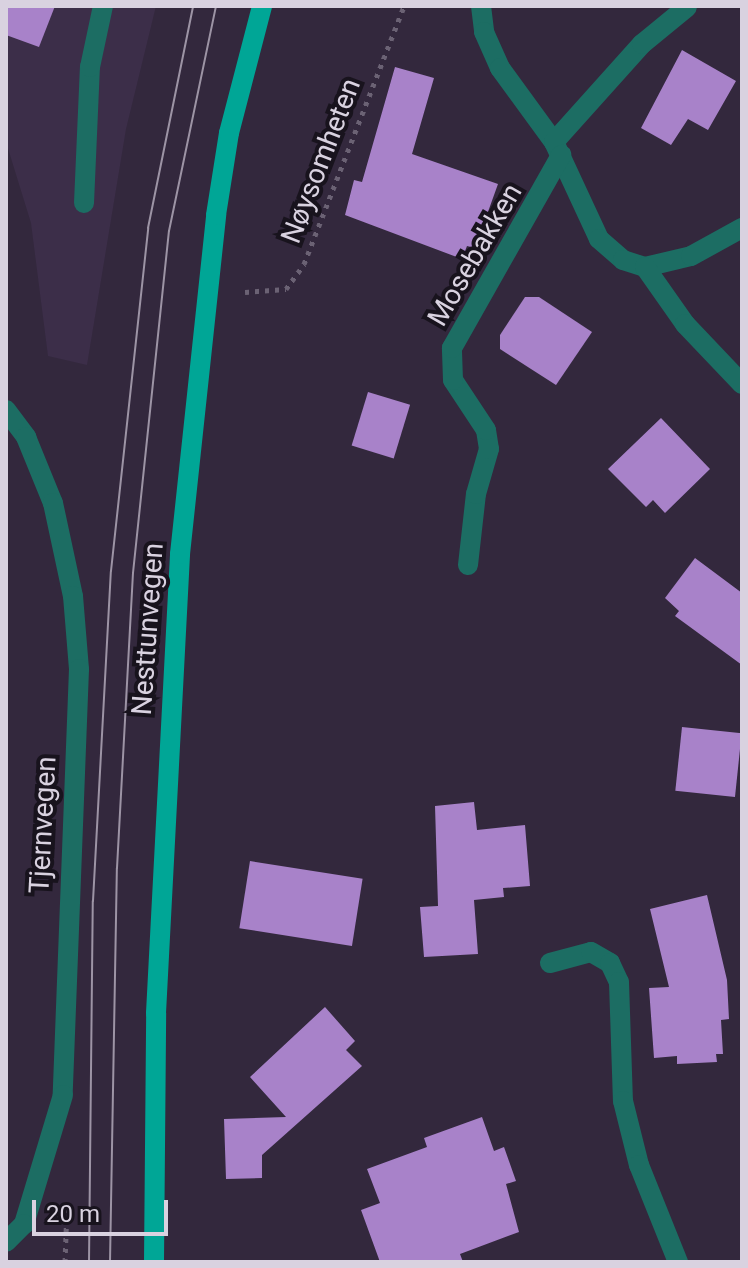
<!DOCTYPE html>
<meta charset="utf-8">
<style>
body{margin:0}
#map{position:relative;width:748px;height:1268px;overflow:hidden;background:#33283d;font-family:Roboto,sans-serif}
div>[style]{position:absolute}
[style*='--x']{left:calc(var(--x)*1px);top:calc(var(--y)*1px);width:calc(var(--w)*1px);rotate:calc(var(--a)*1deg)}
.built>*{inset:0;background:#3c2e49}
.building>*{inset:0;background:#a882c9;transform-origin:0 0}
.path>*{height:5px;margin-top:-2.5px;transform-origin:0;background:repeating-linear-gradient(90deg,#6b6274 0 4px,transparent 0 10px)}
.minor>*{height:20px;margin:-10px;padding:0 10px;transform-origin:10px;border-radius:10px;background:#1c6d63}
.major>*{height:20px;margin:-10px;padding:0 10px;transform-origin:10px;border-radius:10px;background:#00a696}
.tram>*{height:2px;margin:-1px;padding:0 1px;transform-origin:1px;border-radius:1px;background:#9d94a5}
span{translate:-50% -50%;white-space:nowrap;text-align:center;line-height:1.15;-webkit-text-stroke:8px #18131d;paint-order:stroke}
.street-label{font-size:28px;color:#d9d2e0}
.frame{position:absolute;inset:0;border:8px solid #d9d2e0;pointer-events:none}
.scale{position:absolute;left:32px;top:1200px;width:136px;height:36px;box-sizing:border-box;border:4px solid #d9d2e0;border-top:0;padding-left:10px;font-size:24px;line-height:28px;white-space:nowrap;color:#d9d2e0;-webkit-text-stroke:6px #18131d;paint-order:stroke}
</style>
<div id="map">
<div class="built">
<i style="clip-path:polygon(6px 6px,156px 6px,126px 129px,87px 365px,48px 356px,31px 223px,6px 142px)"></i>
</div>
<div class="building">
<i style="clip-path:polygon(6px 6px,55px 6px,39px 47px,6px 35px)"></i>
<i style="clip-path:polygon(682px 50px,736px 81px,708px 130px,688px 119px,671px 145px,641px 128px)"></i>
<i style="clip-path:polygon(395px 67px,434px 78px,412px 154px,498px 184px,475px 248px,467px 246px,462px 259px,345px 215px,354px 180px,362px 182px)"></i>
<i style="clip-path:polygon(525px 297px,539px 297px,592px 332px,556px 385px,500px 349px,500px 335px)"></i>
<i style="left:368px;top:392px;width:44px;height:56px;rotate:17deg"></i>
<i style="clip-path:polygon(661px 418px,710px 469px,665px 513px,653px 500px,646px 507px,608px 469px)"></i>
<i style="clip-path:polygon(695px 558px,742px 593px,742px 665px,675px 616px,679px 611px,665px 598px)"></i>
<i style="left:682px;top:727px;width:60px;height:64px;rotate:6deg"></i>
<i style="clip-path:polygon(474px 802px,477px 830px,525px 825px,530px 886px,503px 888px,504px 897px,474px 900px,478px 954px,424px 957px,420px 907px,438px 906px,435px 806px)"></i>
<i style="left:250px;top:861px;width:114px;height:68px;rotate:9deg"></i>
<i style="clip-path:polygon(707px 895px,727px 980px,729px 1019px,721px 1020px,723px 1054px,716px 1054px,717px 1062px,677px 1064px,677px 1056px,654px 1058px,649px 988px,669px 987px,650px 909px)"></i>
<i style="clip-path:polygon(325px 1007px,355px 1041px,346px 1050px,362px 1066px,262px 1155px,262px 1178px,226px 1179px,224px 1119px,286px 1117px,250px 1077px)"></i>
<i style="clip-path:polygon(482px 1117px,494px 1151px,504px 1147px,516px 1181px,506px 1184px,519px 1232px,460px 1254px,463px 1262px,380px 1262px,361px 1210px,380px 1203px,367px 1169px,427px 1147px,424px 1138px)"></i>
</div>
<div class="path">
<i style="--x:245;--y:292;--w:41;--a:-4.2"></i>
<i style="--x:286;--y:289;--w:31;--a:-54"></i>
<i style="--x:304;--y:264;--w:277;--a:-68.8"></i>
<i style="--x:65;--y:1262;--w:55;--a:-87.9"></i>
</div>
<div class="minor">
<i style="--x:481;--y:6;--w:26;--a:83"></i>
<i style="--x:484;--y:32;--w:39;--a:66"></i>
<i style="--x:500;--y:68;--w:92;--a:53.9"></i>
<i style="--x:554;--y:142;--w:107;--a:65.1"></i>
<i style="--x:599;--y:239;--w:32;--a:41"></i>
<i style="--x:623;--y:260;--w:23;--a:18"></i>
<i style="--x:645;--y:267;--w:47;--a:-13.4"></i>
<i style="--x:691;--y:256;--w:58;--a:-28.8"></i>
<i style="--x:554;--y:142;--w:132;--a:-48.1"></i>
<i style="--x:642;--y:44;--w:58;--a:-39.4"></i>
<i style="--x:84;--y:203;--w:136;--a:-87.5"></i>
<i style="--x:90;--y:67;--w:62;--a:-78"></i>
<i style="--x:645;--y:267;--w:70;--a:54.9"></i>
<i style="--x:685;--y:324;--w:83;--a:46.5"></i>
<i style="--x:6;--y:410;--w:34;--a:53"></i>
<i style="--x:26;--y:437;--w:71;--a:67.8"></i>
<i style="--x:53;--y:503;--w:95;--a:77.9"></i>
<i style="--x:73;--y:596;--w:73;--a:85.3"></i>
<i style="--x:79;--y:669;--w:426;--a:92.2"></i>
<i style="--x:63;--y:1095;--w:135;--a:106.8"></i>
<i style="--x:24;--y:1224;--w:25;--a:135"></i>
<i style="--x:468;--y:565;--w:71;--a:-83.6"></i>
<i style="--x:476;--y:494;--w:47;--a:-73.9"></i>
<i style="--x:489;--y:449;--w:19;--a:-99"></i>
<i style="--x:486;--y:430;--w:60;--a:-123.4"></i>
<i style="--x:453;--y:380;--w:32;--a:-92"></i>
<i style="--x:452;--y:348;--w:222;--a:-60.5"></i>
<i style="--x:550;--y:963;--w:42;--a:-15"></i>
<i style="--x:591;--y:952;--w:22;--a:30"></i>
<i style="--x:610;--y:963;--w:21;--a:65"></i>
<i style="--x:619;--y:982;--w:119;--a:88.1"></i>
<i style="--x:623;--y:1101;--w:66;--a:76"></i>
<i style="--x:639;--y:1165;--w:105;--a:68.1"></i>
</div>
<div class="major">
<i style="--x:154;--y:1262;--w:249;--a:-89.5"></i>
<i style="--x:156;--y:1013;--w:460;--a:-87"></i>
<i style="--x:180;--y:554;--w:341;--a:-83.9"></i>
<i style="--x:216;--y:215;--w:83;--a:-81"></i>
<i style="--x:229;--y:133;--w:131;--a:-75.4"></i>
</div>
<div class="tram">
<i style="--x:89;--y:1262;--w:361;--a:-89.4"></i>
<i style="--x:93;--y:901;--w:330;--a:-86.9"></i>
<i style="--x:111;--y:571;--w:345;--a:-83.8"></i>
<i style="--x:148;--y:228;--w:227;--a:-78.5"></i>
<i style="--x:110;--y:1262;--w:394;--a:-89"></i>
<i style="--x:117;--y:868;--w:295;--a:-86.9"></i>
<i style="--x:133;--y:573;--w:344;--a:-84"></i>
<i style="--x:169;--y:231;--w:230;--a:-78.2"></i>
</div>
<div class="street-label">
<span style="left:321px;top:161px;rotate:-69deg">Nøysomheten</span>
<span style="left:475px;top:255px;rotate:-60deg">Mosebakken</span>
<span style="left:148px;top:629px;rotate:-86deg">Nesttunvegen</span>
<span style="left:43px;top:825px;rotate:-87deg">Tjernvegen</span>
</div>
<div class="frame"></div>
<div class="scale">20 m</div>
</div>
